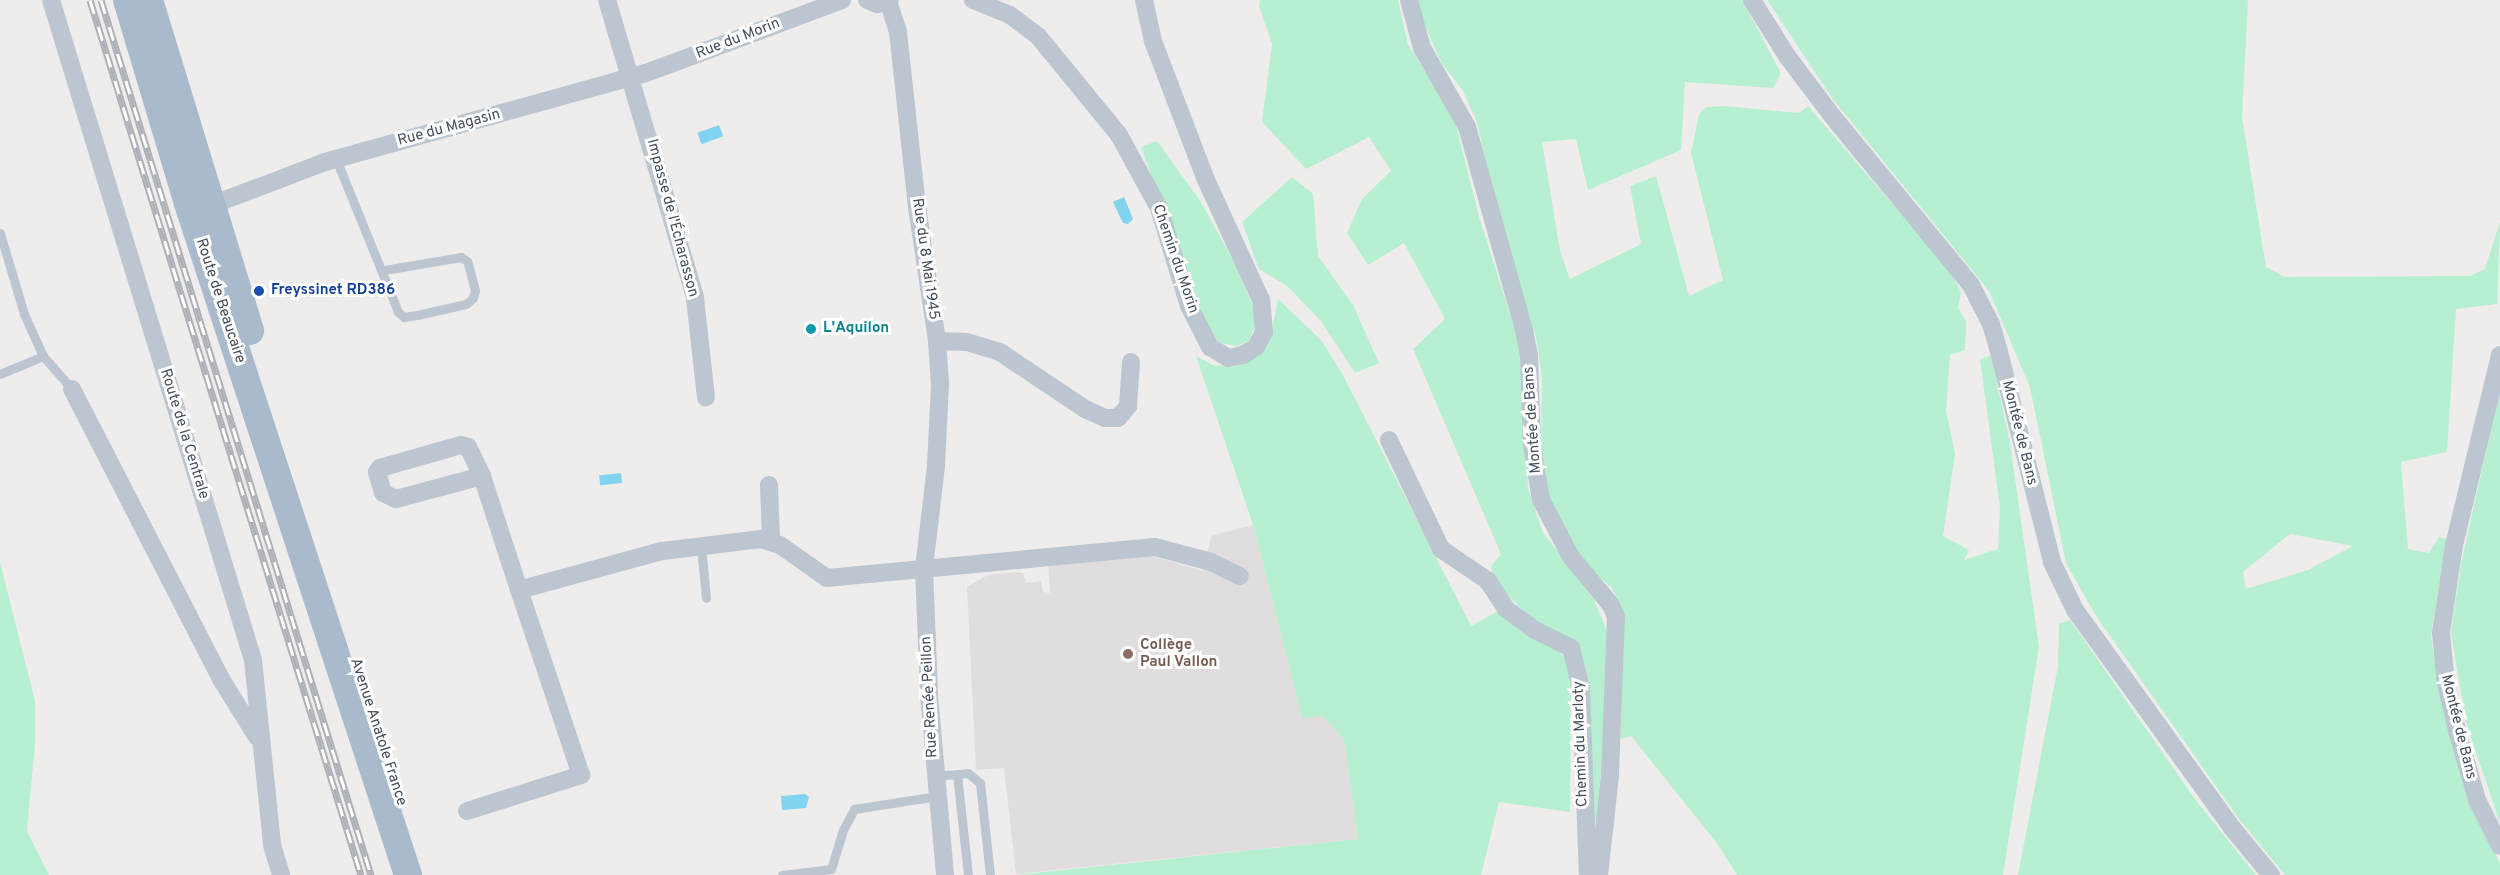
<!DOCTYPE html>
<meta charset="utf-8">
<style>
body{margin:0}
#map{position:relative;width:2500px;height:875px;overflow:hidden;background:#efecec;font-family:Overpass,sans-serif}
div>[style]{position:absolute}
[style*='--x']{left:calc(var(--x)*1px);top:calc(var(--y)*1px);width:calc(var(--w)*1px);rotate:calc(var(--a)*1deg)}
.education>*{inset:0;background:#e1ddde}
.green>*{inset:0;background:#b7f0d0}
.water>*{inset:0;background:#82d3ef;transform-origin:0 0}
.lane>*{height:9px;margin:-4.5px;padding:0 4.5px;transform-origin:4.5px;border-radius:4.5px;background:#bcc6d0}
.street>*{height:18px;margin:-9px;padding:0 9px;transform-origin:9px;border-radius:9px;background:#bcc6d0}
.primary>*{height:28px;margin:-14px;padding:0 14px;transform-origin:14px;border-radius:14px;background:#aabacd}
.rail>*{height:7px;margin-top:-3.5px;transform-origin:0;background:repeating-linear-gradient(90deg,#fff 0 14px,#aeb1b7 0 28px);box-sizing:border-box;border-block:2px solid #aeb1b7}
.dots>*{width:16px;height:16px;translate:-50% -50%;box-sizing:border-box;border:3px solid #fff;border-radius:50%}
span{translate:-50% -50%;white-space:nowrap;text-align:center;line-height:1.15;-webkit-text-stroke:6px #fff;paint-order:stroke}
.street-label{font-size:15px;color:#444f5b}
.transit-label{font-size:15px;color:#164399;font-weight:700}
.left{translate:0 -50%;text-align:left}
.culture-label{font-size:15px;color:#0d838f;font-weight:700}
.education-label{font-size:15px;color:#785e54;font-weight:700}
</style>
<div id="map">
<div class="education">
<i style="clip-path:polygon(1253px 525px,1302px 718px,1323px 715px,1344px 740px,1358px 839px,1016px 874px,1004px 768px,976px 770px,967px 587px,988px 575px,1018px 572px,1023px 573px,1026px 583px,1041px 581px,1043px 592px,1050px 593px,1048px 564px,1145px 554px,1203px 571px,1211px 536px)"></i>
</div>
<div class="green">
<i style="clip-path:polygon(1260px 0,1398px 0,1408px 45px,1454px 117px,1479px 217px,1516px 333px,1523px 372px,1528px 488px,1542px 531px,1594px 600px,1607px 631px,1599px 819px,1592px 821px,1585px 664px,1573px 640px,1549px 630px,1525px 613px,1493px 579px,1491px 566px,1501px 554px,1413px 349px,1445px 319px,1404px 243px,1368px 265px,1347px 233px,1362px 199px,1391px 171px,1369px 137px,1306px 169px,1262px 122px,1272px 44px,1259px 6px)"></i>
<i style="clip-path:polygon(1414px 0,1742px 0,1781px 73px,1773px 88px,1685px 82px,1681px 150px,1588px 190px,1576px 139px,1542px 142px,1560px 251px,1570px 279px,1641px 244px,1630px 186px,1656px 176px,1689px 296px,1723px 280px,1691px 153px,1699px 114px,1706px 107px,1723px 106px,1799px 113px,1808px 106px,1949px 270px,1961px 292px,1958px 307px,1966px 322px,1965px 350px,1950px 355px,1946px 411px,1955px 454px,1943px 536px,1969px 550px,1964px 560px,1998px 549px,2000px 508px,1980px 359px,1991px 355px,2010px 443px,2039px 647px,2003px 875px,1737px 875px,1716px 842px,1631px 736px,1621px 739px,1622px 607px,1611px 587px,1584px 564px,1562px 530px,1549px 496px,1541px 458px,1542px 377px,1536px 337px,1500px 227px,1477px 122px,1463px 91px,1441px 62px)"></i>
<i style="clip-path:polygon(evenodd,1767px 0,2248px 0,2242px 117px,2266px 267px,2285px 277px,2470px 276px,2485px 269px,2500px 222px,2497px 304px,2456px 309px,2447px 452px,2401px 462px,2408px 549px,2429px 553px,2439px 537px,2446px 539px,2431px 635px,2433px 650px,2465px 791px,2500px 864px,2500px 875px,2285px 875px,2239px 819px,2096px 616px,2066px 563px,2030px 387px,1989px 291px,1832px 98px,1767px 0,2290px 534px,2353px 546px,2308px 570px,2246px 589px,2243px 572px,2290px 534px)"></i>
<i style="clip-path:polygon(1157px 141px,1201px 202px,1236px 266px,1254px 309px,1257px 322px,1249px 340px,1237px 346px,1221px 343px,1209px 332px,1141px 147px)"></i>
<i style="clip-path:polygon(1292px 177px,1313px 194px,1318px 256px,1353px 305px,1379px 363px,1355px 373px,1321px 321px,1287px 286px,1259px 269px,1242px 222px)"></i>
<i style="clip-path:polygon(1278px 299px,1322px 341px,1344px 377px,1471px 626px,1498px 611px,1557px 649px,1567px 661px,1571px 682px,1570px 812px,1499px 802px,1481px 875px,1016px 875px,1358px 839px,1344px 740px,1323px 716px,1302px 718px,1253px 525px,1196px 356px,1212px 365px,1234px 367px,1259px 355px,1270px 340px)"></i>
<i style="clip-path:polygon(2500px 390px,2500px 823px,2466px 723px,2451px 633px,2461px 564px)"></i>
<i style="clip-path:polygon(0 562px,35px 701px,35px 743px,27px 831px,49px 875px,0 875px)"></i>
<i style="clip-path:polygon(2070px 620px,2197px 802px,2256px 875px,2018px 875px,2058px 666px,2059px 624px)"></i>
</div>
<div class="water">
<i style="left:719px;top:125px;width:12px;height:23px;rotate:70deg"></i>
<i style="clip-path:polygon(1124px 197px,1133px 219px,1128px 224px,1123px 223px,1113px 202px)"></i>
<i style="left:621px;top:473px;width:10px;height:22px;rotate:84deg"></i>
<i style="clip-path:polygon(805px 794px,809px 797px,806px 808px,782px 810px,781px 796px)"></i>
</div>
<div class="lane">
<i style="--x:336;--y:159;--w:165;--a:67.9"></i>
<i style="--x:398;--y:312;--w:8;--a:40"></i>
<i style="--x:404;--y:317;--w:13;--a:-9"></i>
<i style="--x:417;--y:315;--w:50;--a:-12.7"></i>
<i style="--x:466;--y:304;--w:9;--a:-41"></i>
<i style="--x:473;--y:298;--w:8;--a:-76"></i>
<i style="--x:475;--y:290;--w:30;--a:-105"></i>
<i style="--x:467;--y:261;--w:7;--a:-146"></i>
<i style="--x:461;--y:257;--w:78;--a:170.4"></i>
<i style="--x:0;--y:233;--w:84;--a:73.5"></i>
<i style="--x:24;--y:314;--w:46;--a:65.7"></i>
<i style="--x:43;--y:356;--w:44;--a:48.7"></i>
<i style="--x:0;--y:374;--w:47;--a:-22.7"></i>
<i style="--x:701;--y:546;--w:52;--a:84.5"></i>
<i style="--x:957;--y:774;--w:102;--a:83.8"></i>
<i style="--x:935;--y:776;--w:33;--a:-5"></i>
<i style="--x:968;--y:773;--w:16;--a:40"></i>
<i style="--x:980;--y:783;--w:93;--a:83.8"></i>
<i style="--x:782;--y:875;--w:49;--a:-7"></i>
<i style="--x:831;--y:869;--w:41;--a:-72.9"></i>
<i style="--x:843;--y:830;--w:24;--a:-62"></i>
<i style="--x:854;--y:809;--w:84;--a:-8.9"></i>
</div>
<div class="street">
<i style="--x:51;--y:0;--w:690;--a:72.98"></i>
<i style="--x:253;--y:660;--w:186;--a:84.1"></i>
<i style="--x:272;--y:845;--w:31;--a:73"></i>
<i style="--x:607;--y:0;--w:311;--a:73.5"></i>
<i style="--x:695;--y:298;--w:100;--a:83.7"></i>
<i style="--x:867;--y:0;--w:11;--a:22"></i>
<i style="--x:877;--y:4;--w:13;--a:-18"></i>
<i style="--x:973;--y:0;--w:40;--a:22"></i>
<i style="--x:1010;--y:15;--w:35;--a:37"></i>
<i style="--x:1038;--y:36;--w:128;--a:50.7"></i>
<i style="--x:1119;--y:135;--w:83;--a:61.3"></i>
<i style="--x:1159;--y:208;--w:102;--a:73"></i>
<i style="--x:1189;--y:306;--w:46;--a:62.9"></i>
<i style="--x:1210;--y:347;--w:21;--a:31"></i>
<i style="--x:1228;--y:358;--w:15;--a:-11"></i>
<i style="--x:1243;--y:355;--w:15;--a:-32"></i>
<i style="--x:1256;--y:347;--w:17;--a:-62"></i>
<i style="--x:1264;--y:332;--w:32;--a:-95"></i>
<i style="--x:1261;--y:300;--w:132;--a:-114.6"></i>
<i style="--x:1206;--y:180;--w:149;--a:-110.9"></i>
<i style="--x:1153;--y:41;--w:42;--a:-102.4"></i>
<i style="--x:1409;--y:0;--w:50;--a:74.8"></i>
<i style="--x:1422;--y:48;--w:91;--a:60.3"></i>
<i style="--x:1467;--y:127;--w:211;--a:74.3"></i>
<i style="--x:1524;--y:330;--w:25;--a:79"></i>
<i style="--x:1529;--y:355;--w:90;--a:88.1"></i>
<i style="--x:1532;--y:445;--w:56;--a:80.7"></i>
<i style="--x:1541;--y:500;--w:64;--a:62.2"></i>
<i style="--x:1571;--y:557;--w:62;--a:50.2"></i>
<i style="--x:1611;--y:605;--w:13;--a:67"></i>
<i style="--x:1616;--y:617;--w:159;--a:92.2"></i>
<i style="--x:1610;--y:776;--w:100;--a:96.3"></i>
<i style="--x:1752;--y:0;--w:66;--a:58"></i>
<i style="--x:1787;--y:56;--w:76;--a:53"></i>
<i style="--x:1833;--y:117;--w:217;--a:50.6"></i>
<i style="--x:1971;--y:285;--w:44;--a:62.9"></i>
<i style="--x:1991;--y:324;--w:29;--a:74"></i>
<i style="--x:1999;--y:352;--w:217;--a:75.8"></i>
<i style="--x:2052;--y:562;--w:53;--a:64.4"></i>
<i style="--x:2075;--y:610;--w:269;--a:54.2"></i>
<i style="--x:2232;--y:828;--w:61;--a:50.3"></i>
<i style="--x:888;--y:1;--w:33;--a:72"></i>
<i style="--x:898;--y:32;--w:176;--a:83.8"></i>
<i style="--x:917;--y:207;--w:135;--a:81.5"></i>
<i style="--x:937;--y:341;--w:43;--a:86"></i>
<i style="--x:940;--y:384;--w:82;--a:92.8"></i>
<i style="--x:936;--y:466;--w:103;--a:96.7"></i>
<i style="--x:924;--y:568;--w:127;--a:87.7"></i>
<i style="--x:929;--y:695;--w:181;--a:84.9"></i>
<i style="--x:204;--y:208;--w:129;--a:-20.8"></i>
<i style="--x:325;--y:162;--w:333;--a:-15.5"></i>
<i style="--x:646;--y:73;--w:209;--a:-20.4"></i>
<i style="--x:937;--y:341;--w:30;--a:2"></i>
<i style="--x:967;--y:342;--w:34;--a:17"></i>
<i style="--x:1000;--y:352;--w:102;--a:33.8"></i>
<i style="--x:1085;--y:409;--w:22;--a:24"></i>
<i style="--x:1105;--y:418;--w:13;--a:0"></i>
<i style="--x:1118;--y:418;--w:16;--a:-50"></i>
<i style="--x:1128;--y:406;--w:44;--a:-86.1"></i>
<i style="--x:2500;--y:355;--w:195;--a:103.6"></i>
<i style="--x:2454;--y:545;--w:89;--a:98.4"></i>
<i style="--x:2441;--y:633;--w:51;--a:84.4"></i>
<i style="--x:2446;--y:684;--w:51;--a:76.5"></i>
<i style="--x:2458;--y:734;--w:69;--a:73.9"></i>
<i style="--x:2477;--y:800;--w:51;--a:63.4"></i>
<i style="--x:72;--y:389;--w:326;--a:62.8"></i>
<i style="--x:221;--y:679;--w:68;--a:58.2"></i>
<i style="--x:1389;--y:440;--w:121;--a:64.5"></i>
<i style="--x:1441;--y:549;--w:57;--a:34.2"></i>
<i style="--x:1488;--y:581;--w:33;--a:57"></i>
<i style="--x:1506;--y:609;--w:36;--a:36"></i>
<i style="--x:1535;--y:630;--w:40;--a:26.6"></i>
<i style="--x:1571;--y:648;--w:41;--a:76"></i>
<i style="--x:1581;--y:688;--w:187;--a:87.9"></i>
<i style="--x:482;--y:476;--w:89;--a:165"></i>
<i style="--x:396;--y:499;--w:14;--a:-155"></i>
<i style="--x:383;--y:493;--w:22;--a:-106"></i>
<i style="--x:377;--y:472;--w:5;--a:-53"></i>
<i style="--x:380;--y:468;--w:84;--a:-15.9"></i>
<i style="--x:461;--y:445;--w:7;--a:16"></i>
<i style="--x:468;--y:447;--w:32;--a:64"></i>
<i style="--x:482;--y:476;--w:120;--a:72"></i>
<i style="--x:519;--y:590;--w:148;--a:-15.3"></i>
<i style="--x:662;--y:551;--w:100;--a:-6.9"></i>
<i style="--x:761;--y:539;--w:20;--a:18"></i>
<i style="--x:780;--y:545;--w:57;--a:35.1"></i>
<i style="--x:827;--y:578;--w:329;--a:-5.4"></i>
<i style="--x:1155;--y:547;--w:58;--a:15"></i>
<i style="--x:1211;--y:562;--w:32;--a:26"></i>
<i style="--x:769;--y:485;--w:55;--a:87.9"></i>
<i style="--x:467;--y:811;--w:120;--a:-17.5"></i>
<i style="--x:581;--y:775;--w:195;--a:-108.5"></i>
</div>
<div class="primary">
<i style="--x:127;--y:0;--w:222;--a:73.3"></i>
<i style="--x:191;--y:213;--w:697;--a:71.85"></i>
<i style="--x:149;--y:0;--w:346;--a:73"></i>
</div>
<div class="rail">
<i style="--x:90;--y:0;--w:916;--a:72.79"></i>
<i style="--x:101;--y:0;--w:916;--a:72.85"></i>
</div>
<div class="dots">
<i style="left:259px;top:291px;background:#1a4fb4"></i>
<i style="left:811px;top:329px;background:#0f9aa8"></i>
<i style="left:1128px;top:654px;background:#8d6e63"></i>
</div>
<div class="street-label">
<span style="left:738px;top:39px;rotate:-21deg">Rue du Morin</span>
<span style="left:449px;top:128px;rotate:-15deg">Rue du Magasin</span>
<span style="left:672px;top:218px;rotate:75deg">Impasse de l'Écharasson</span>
<span style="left:925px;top:259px;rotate:82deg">Rue du 8 Mai 1945</span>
<span style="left:1175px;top:259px;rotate:71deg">Chemin du Morin</span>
<span style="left:220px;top:301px;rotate:72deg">Route de Beaucaire</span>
<span style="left:1533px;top:420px;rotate:-94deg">Montée de Bans</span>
<span style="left:2019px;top:433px;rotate:76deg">Montée de Bans</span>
<span style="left:184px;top:434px;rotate:73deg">Route de la Centrale</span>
<span style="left:930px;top:697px;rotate:-93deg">Rue Renée Peillon</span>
<span style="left:2458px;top:727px;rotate:76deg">Montée de Bans</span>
<span style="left:378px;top:732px;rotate:72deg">Avenue Anatole France</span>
<span style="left:1581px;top:744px;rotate:-92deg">Chemin du Marloty</span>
</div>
<div class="transit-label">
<span class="left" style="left:271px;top:291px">Freyssinet RD386</span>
</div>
<div class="culture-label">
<span class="left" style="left:823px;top:329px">L'Aquilon</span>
</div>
<div class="education-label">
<span class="left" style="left:1140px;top:654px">Collège<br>Paul Vallon</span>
</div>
</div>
